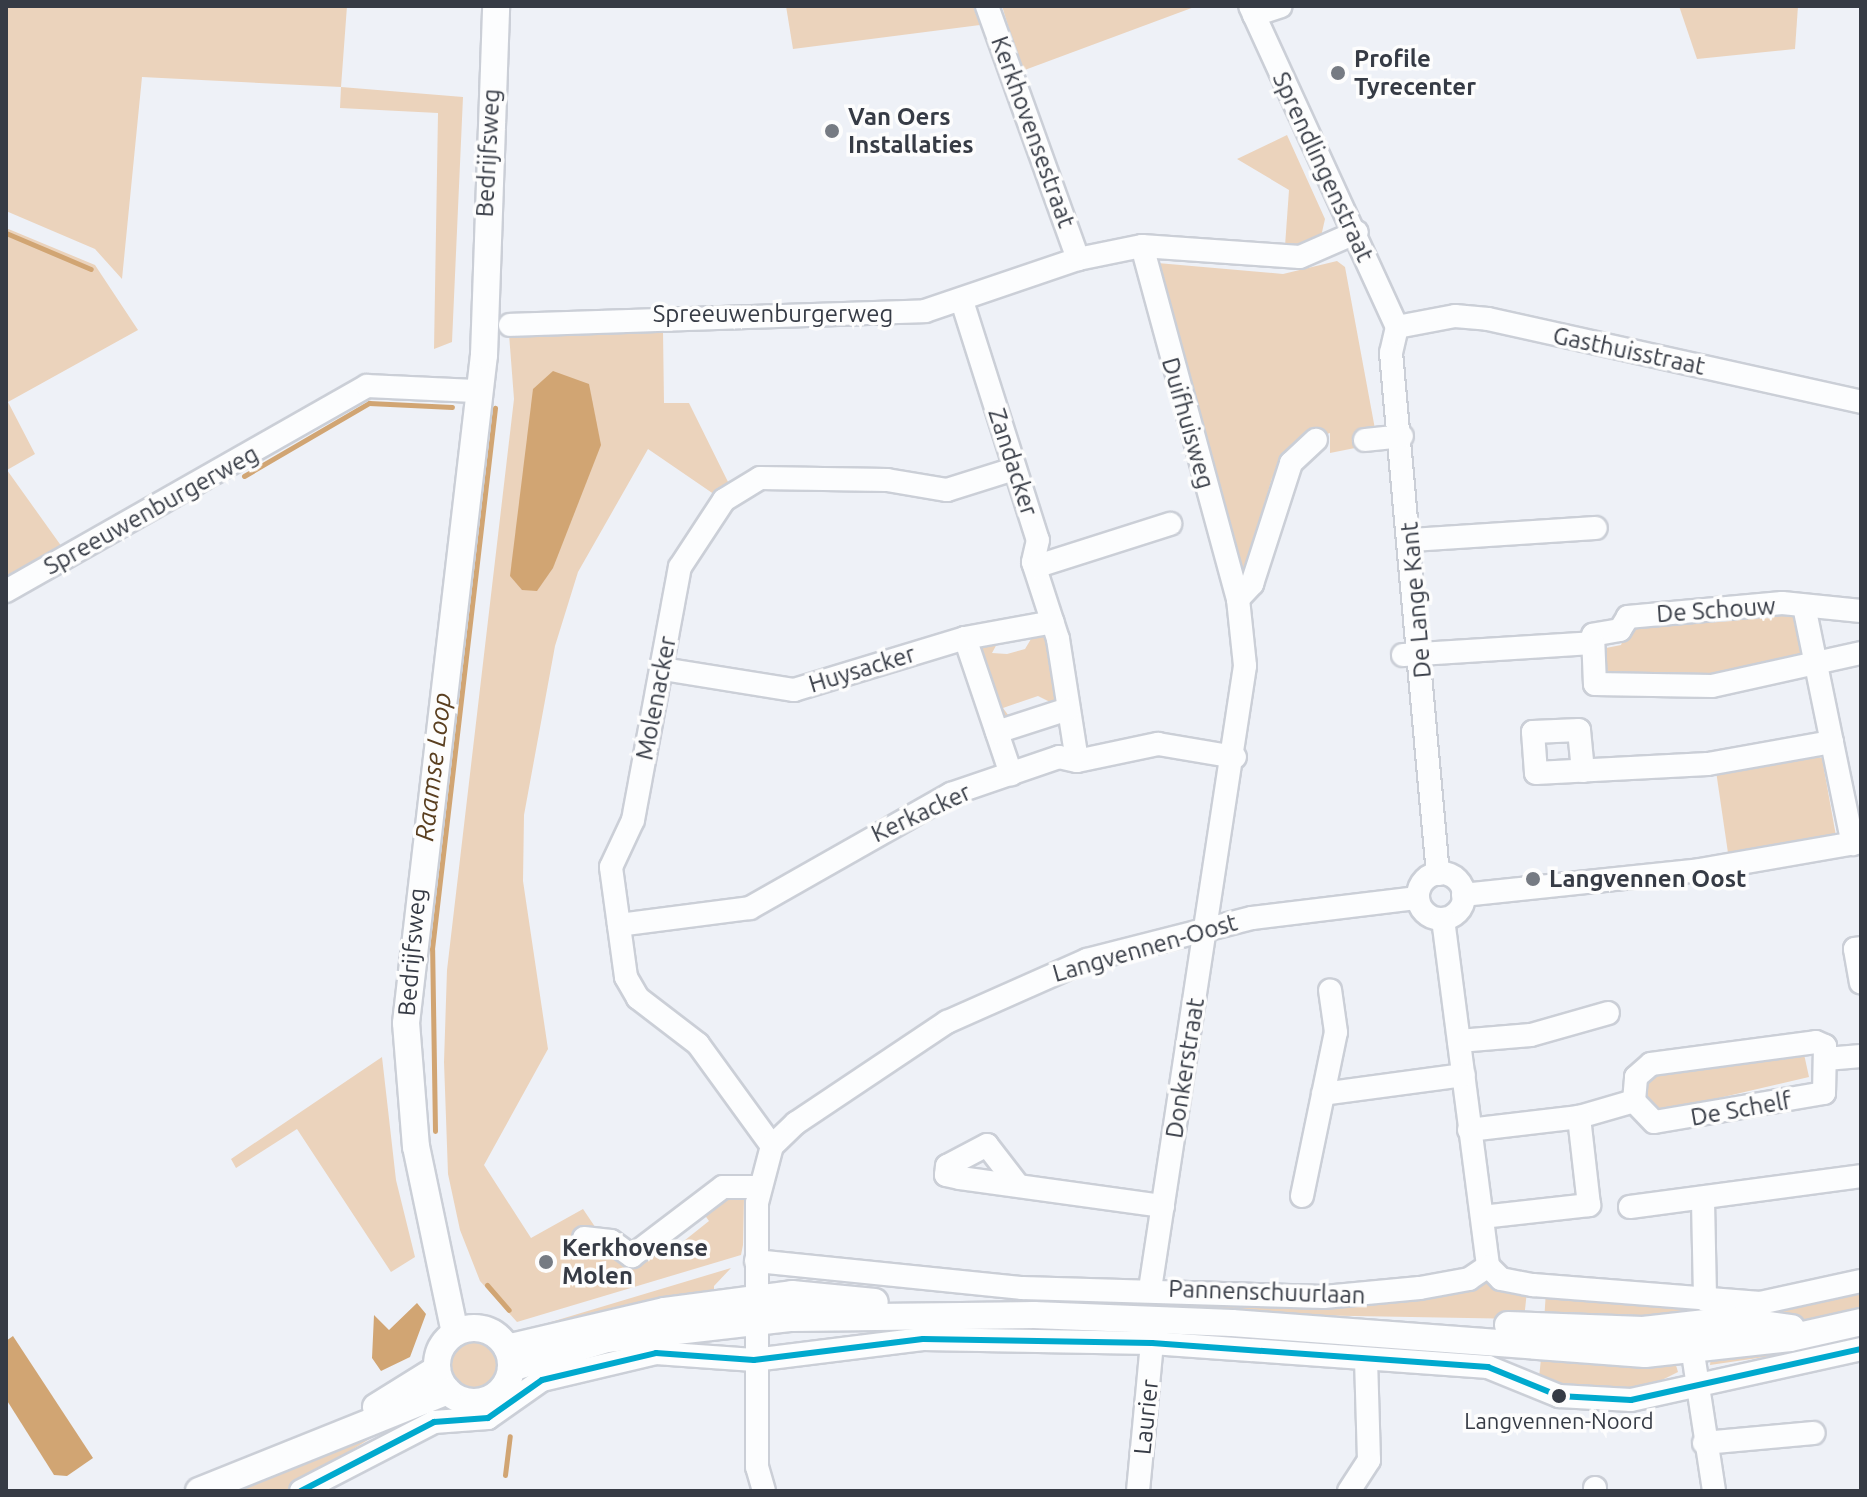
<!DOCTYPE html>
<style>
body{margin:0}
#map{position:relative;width:1867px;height:1497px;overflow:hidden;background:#eef1f7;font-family:Ubuntu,sans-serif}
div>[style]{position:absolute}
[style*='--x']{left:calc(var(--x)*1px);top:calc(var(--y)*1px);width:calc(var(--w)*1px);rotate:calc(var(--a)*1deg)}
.green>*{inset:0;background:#ebd3bc}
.round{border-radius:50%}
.water>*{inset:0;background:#d1a573}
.stream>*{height:5px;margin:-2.5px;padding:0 2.5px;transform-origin:2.5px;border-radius:2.5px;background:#d1a573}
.roads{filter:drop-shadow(2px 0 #cbcfd7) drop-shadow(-2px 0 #cbcfd7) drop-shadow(0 2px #cbcfd7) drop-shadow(0 -2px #cbcfd7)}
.minor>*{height:22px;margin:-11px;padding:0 11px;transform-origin:11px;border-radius:11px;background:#fcfdfe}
.minor>.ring{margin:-11px;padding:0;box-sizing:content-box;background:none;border:22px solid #fcfdfe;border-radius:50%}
.major>*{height:26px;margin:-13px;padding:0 13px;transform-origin:13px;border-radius:13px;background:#fcfdfe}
.major>.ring{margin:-13px;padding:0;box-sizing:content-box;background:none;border:26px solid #fcfdfe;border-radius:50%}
.bus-1>*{height:6px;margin:-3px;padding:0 3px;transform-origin:3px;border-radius:3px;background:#00a9ce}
.dots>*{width:22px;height:22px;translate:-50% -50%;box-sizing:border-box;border:4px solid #fdfdfd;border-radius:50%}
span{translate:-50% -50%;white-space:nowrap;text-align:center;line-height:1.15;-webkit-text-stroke:7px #fdfdfd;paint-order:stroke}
.bus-label{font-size:22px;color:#363b45}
.poi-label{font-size:24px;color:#363b45;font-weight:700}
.left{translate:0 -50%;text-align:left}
.street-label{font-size:24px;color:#363b45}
.water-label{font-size:26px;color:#5a3f20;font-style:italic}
.frame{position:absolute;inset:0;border:8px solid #363b45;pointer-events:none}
</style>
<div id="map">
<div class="green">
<i style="clip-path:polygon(6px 6px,347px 6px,341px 87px,463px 97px,452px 342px,434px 349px,438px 113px,340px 108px,341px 87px,142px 77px,122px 279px,95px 249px,6px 211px)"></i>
<i style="clip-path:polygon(786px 6px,973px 6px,980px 25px,793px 49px)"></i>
<i style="clip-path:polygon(1002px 6px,1197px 6px,1022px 71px)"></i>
<i style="clip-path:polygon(1679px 6px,1798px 6px,1795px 49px,1697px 59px)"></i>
<i style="clip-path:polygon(1287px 135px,1325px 219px,1320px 241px,1302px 247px,1285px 246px,1289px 190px,1237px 159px)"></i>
<i style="clip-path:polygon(6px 228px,95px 265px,138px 330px,8px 402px,35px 454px,7px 470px,62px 547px,6px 578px)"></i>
<i style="clip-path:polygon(1146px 262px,1283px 274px,1337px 261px,1345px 267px,1375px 429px,1359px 430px,1360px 447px,1330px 453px,1330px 433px,1293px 446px,1272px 478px,1243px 579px)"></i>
<i style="clip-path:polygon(663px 331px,664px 403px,689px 403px,732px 490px,721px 499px,648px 449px,578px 572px,555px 646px,524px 815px,523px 881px,548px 1049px,484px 1165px,531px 1238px,583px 1209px,618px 1261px,629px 1267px,650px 1250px,660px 1260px,709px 1221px,701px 1210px,719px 1195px,744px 1198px,743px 1245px,741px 1255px,517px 1322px,480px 1281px,460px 1230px,448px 1174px,444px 1062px,447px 970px,514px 399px,509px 334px)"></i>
<i style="clip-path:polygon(1781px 609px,1800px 620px,1802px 657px,1709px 680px,1597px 680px,1596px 650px,1621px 645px,1629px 623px)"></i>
<i style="clip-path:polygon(1034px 634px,1046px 635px,1061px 697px,1054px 704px,1038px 696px,1003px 708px,1011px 719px,1002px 722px,978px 649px,998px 642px,992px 653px,1007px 654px,1025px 649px)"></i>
<i style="clip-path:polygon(1809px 756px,1822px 758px,1836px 836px,1728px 853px,1716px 771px)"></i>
<i style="clip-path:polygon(1804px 1054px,1809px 1077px,1659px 1112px,1644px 1108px,1641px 1088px,1649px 1076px)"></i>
<i style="clip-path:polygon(382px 1057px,396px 1180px,415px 1257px,391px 1272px,297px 1129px,236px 1168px,231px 1159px)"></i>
<i style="clip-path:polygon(731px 1268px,714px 1286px,714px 1300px,543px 1334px,541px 1325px)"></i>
<i style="clip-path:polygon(1484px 1277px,1527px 1291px,1524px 1319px,1191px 1313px,1192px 1300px,1380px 1303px)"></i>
<i style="clip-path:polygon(1546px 1291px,1736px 1310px,1861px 1291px,1861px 1311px,1782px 1323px,1544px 1322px)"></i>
<i style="clip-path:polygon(1861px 1329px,1861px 1343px,1710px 1365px,1711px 1357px)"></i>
<i class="round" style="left:447px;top:1337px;width:54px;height:54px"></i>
<i style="clip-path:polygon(1542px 1349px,1675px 1362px,1678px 1372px,1638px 1392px,1577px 1393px,1539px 1378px)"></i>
<i style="clip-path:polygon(389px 1427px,285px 1491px,232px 1491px)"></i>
</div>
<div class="water">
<i style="clip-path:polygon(553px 371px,589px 384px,601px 445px,553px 568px,537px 591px,522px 590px,510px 576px,533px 389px)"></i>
<i style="clip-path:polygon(417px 1303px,426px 1314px,410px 1357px,381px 1371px,372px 1358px,374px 1315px,389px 1330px)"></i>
<i style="clip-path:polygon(13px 1336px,93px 1458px,67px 1476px,54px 1475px,6px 1399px,6px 1341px)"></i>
</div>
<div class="stream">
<i style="--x:6;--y:233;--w:92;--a:23"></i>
<i style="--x:244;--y:476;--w:145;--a:-30.3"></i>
<i style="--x:369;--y:403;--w:83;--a:2.8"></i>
<i style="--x:435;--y:1131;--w:182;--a:-90.9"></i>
<i style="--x:432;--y:949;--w:545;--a:-83.36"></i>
<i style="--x:487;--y:1285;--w:33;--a:49"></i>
<i style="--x:505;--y:1475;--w:39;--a:-83"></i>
</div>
<div class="roads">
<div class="minor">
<i style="--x:987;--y:6;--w:269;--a:70.2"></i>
<i style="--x:1250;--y:6;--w:353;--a:65.4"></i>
<i style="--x:1254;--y:15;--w:28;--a:-18"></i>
<i style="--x:1142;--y:246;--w:366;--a:74.8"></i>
<i style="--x:1238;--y:599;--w:67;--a:84"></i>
<i style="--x:1245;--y:666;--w:630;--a:98.67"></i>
<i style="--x:962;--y:301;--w:251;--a:72.4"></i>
<i style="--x:1038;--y:540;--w:23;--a:103"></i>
<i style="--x:1033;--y:562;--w:81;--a:72"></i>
<i style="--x:1058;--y:639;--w:123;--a:81.1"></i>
<i style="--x:510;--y:325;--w:415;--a:-1.9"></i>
<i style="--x:925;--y:311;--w:162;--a:-18.8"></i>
<i style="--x:1078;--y:259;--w:65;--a:-11.5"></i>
<i style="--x:1142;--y:246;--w:158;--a:4"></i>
<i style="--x:1300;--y:257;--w:62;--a:-23.7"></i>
<i style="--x:1397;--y:327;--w:27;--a:103"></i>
<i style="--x:1391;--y:353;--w:523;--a:84.85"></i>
<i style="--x:1397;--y:327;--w:59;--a:-10.7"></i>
<i style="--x:1455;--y:316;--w:33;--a:5"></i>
<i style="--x:1488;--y:319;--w:382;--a:12.5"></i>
<i style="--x:1365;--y:440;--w:37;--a:-6"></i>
<i style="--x:1411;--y:540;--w:185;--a:-3.7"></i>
<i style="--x:1035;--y:567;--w:142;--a:-17.7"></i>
<i style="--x:6;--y:591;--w:415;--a:-29.6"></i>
<i style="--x:367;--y:386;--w:108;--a:2.7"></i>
<i style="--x:1238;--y:599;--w:21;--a:-47"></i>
<i style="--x:1252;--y:584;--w:127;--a:-72.1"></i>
<i style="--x:1291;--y:463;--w:34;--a:-43"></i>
<i style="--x:1805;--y:611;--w:238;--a:78.4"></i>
<i style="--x:1861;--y:611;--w:79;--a:-174.2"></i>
<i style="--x:1782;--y:603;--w:155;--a:174.8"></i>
<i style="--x:1628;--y:617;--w:15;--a:122"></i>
<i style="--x:1620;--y:630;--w:27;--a:170"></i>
<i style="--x:1593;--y:635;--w:49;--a:87.7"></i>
<i style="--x:1595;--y:684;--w:117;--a:1"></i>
<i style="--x:1712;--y:686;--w:153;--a:-12.5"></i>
<i style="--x:965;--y:638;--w:144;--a:71.3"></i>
<i style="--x:1403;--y:655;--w:190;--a:-3.6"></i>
<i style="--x:663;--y:669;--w:133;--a:9.1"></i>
<i style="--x:794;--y:690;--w:179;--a:-16.9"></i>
<i style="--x:965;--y:638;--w:89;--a:-10.3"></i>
<i style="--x:997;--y:732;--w:75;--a:-17.9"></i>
<i style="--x:1583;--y:771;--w:41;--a:-95.6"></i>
<i style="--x:1579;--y:730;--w:46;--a:177.5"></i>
<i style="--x:1533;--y:732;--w:41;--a:85.8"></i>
<i style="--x:1536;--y:773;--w:172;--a:-3"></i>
<i style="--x:1708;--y:764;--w:126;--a:-10.1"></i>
<i class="ring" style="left:1418px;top:873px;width:24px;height:24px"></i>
<i style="--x:1463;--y:895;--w:238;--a:-6"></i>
<i style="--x:1700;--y:870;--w:163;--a:-9.9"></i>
<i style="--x:1443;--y:919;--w:350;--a:82.6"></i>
<i style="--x:619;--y:925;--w:132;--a:-7.4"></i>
<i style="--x:750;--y:908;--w:231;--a:-29.6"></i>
<i style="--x:951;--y:794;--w:114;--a:-18.9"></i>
<i style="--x:1059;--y:757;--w:18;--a:13"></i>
<i style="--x:1077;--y:761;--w:83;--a:-11.9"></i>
<i style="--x:1158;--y:744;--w:78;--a:9.6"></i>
<i style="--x:1861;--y:948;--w:6;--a:171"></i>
<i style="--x:1855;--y:949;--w:34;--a:80"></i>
<i style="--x:1459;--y:1041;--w:72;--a:-4.8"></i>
<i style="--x:1531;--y:1035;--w:80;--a:-15.9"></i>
<i style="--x:1816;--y:1042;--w:10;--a:24"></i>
<i style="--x:1825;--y:1046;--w:47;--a:91.2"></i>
<i style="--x:1824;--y:1093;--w:172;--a:170.3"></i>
<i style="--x:1654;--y:1122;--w:29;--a:-134"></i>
<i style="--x:1634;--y:1101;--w:24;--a:-85"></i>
<i style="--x:1636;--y:1077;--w:20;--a:-41"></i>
<i style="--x:1651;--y:1064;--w:166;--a:-7.6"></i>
<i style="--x:1826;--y:1059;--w:35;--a:-5"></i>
<i style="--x:1323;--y:1094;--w:142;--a:-7.7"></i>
<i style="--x:1469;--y:1130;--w:111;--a:-6.7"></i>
<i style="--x:1579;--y:1117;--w:57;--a:-16.2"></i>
<i style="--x:772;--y:1146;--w:126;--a:-126"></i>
<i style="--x:698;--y:1044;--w:76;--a:-142.5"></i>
<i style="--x:638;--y:998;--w:24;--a:-120"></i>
<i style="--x:626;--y:977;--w:111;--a:-97.8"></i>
<i style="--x:611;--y:867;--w:52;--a:-64.9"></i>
<i style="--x:633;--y:820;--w:257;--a:-79.5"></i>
<i style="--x:680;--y:567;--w:80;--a:-56.7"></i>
<i style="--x:724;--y:500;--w:42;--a:-31.4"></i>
<i style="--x:760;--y:478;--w:127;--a:0.9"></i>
<i style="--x:887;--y:480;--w:61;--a:9.5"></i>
<i style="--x:947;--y:490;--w:70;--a:-17.4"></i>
<i style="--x:1017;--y:1184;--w:49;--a:-127.6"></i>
<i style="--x:987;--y:1145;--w:45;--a:152.3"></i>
<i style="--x:947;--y:1166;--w:9;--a:96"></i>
<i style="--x:946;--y:1175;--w:14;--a:12"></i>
<i style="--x:960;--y:1178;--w:205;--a:7.9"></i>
<i style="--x:1302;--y:1196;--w:167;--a:-78.3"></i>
<i style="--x:1336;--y:1032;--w:42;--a:-98.1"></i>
<i style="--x:1703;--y:1201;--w:99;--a:88.8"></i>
<i style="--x:1630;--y:1207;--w:233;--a:-7.6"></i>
<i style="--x:1482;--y:1217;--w:108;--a:-6.4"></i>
<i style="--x:1589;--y:1205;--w:89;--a:-96.5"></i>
<i style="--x:584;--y:1238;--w:27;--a:6"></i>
<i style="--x:611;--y:1241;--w:26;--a:36"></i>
<i style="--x:632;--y:1256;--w:114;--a:-37.2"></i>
<i style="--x:723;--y:1187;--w:36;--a:0"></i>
<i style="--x:756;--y:1261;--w:267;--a:5.8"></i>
<i style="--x:1022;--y:1288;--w:302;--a:1.7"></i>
<i style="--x:1324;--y:1297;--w:96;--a:-5.4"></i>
<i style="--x:1420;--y:1288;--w:50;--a:-10.4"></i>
<i style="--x:1469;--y:1279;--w:23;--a:-34"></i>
<i style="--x:1488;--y:1266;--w:18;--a:45"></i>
<i style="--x:1501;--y:1279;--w:33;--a:11"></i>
<i style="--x:1533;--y:1285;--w:228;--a:4.5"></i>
<i style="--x:1760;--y:1303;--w:103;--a:-12.3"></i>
<i style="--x:1690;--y:1334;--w:159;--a:81.3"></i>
<i style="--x:1704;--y:1443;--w:110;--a:-5.2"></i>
<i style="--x:1595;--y:1488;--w:3;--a:90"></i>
<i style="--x:301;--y:1491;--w:150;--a:-27.4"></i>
<i style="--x:434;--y:1422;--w:54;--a:-4.2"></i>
<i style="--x:488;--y:1418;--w:66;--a:-35.1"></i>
<i style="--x:542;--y:1380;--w:117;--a:-13.3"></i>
<i style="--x:656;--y:1353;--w:98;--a:4.1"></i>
<i style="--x:754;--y:1360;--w:170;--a:-7.1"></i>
<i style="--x:923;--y:1339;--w:229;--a:1"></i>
<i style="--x:1152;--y:1343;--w:337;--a:4.1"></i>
<i style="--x:1488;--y:1367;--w:77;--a:22.2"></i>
<i style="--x:1559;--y:1396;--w:72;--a:3.2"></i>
<i style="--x:1631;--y:1400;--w:236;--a:-12.5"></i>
<i style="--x:764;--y:1491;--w:25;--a:-106"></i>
<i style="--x:757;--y:1467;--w:264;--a:-90"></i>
<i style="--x:757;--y:1203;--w:59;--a:-75.3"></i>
<i style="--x:772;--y:1146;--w:33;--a:-44"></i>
<i style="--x:796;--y:1123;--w:182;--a:-33.8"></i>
<i style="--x:947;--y:1022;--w:153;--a:-23.9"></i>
<i style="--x:1087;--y:960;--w:170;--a:-14.3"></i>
<i style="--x:1252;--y:918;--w:167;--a:-6.9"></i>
<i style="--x:1138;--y:1491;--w:149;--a:-84.6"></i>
<i style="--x:1349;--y:1491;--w:37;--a:-57"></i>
<i style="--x:1369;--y:1460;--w:101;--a:-91.7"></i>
</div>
<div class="major">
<i style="--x:1508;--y:1325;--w:135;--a:2.1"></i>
<i style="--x:1643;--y:1330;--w:90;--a:-6.4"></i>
<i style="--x:1732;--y:1320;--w:60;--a:7.7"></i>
<i class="ring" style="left:437px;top:1328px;width:48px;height:48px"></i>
<i style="--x:455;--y:1333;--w:190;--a:-101.8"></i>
<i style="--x:416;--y:1147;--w:124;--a:-94.6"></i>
<i style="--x:406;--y:1023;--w:673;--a:-83.34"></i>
<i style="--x:484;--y:355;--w:349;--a:-88"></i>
<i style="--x:507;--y:1348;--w:162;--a:-13.2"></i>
<i style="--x:665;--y:1311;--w:128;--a:-7.6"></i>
<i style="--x:792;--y:1294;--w:83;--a:5.5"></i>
<i style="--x:511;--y:1368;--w:100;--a:-16.8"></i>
<i style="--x:607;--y:1339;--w:186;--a:-6.5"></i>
<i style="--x:792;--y:1318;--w:242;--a:-0.7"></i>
<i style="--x:1034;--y:1315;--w:198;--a:2.3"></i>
<i style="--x:1232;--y:1323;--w:414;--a:4.3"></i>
<i style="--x:1645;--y:1354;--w:146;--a:-6.3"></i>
<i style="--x:1790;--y:1338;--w:73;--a:-12.7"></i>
<i style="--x:376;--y:1407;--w:72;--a:-31.9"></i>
<i style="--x:199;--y:1491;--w:268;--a:-21.9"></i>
</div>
</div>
<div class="bus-1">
<i style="--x:301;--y:1491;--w:150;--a:-27.4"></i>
<i style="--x:434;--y:1422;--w:54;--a:-4.2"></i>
<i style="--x:488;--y:1418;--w:66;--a:-35.1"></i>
<i style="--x:542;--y:1380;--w:117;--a:-13.3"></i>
<i style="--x:656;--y:1353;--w:98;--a:4.1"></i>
<i style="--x:754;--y:1360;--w:170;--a:-7.1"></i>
<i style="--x:923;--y:1339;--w:229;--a:1"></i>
<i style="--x:1152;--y:1343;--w:337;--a:4.1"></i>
<i style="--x:1488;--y:1367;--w:77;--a:22.2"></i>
<i style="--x:1559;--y:1396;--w:72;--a:3.2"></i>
<i style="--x:1631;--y:1400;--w:236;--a:-12.5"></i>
</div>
<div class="dots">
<i style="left:1338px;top:73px;background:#767b83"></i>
<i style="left:832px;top:131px;background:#767b83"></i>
<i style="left:1533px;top:879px;background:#767b83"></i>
<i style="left:546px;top:1262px;background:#767b83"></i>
<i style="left:1559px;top:1396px;background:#363b45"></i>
</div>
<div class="bus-label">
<span style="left:1559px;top:1421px">Langvennen-Noord</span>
</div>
<div class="poi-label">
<span class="left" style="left:1354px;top:73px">Profile<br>Tyrecenter</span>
<span class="left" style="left:848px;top:131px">Van Oers<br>Installaties</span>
<span class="left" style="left:1549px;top:879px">Langvennen Oost</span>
<span class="left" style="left:562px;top:1262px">Kerkhovense<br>Molen</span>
</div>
<div class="street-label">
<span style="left:1033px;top:132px;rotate:70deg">Kerkhovensestraat</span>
<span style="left:488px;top:153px;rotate:-87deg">Bedrijfsweg</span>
<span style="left:1323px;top:167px;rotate:65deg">Sprendlingenstraat</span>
<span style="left:773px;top:314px">Spreeuwenburgerweg</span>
<span style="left:1629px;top:351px;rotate:12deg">Gasthuisstraat</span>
<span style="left:1188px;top:423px;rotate:74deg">Duifhuisweg</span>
<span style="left:1013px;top:462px;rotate:72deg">Zandacker</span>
<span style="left:151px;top:510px;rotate:-29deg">Spreeuwenburgerweg</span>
<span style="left:1416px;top:600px;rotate:-95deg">De Lange Kant</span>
<span style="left:1716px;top:610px;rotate:-4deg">De Schouw</span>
<span style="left:862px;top:669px;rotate:-17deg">Huysacker</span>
<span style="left:656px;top:698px;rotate:-79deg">Molenacker</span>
<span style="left:921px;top:813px;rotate:-25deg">Kerkacker</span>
<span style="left:1145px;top:948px;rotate:-16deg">Langvennen-Oost</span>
<span style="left:412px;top:952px;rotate:-85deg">Bedrijfsweg</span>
<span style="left:1185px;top:1068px;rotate:-81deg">Donkerstraat</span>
<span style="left:1741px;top:1109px;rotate:-10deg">De Schelf</span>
<span style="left:1267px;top:1292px;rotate:2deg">Pannenschuurlaan</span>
<span style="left:1146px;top:1417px;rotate:-84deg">Laurier</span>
</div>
<div class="water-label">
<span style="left:433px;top:767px;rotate:-83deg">Raamse Loop</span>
</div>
<div class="frame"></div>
</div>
